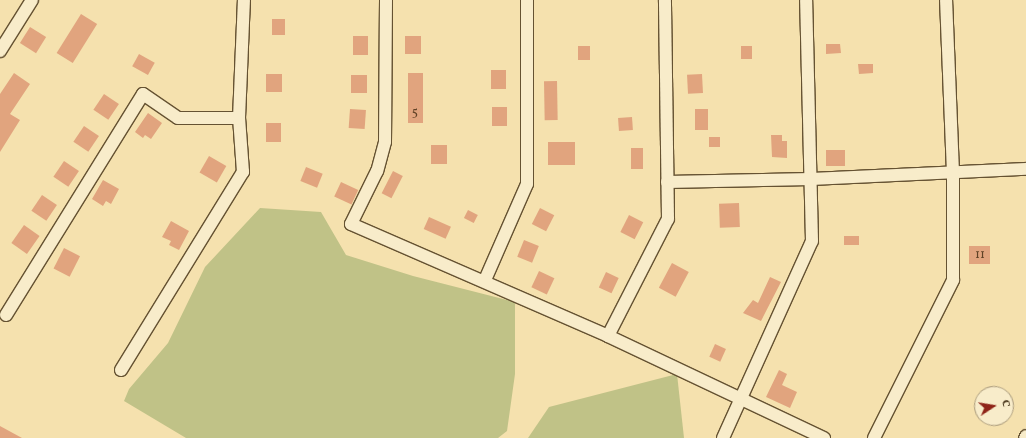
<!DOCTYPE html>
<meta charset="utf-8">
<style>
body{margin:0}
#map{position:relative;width:1026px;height:438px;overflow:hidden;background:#f5e1ae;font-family:Vollkorn,serif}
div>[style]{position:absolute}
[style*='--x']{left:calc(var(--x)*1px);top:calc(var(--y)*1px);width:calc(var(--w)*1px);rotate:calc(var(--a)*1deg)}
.green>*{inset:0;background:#c0c287}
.building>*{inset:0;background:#e1a47e;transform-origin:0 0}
.roads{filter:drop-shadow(1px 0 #655232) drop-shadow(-1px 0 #655232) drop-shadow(0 1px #655232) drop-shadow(0 -1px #655232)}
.minor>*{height:12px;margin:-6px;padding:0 6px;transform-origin:6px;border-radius:6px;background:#f8ecca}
span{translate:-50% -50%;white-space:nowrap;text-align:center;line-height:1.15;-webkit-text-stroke:3px #f8ecca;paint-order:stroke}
.number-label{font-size:13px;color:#604226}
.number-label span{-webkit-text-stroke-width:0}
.north{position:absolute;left:974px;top:386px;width:40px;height:40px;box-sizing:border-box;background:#f8ecca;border:1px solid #aa9b7c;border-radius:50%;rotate:78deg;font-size:11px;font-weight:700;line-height:16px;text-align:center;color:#352208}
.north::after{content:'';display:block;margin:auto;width:14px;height:18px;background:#8f2418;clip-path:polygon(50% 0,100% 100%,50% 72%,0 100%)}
</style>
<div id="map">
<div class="green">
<i style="clip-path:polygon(260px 208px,321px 212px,346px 255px,413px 276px,515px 302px,515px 374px,507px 431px,498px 438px,186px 438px,124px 401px,129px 389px,168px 343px,205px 267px)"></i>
<i style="clip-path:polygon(677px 374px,684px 438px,528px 438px,549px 407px)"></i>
</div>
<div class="building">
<i style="left:81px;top:14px;width:19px;height:46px;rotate:32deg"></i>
<i style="left:272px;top:19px;width:13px;height:16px"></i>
<i style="left:30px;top:27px;width:19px;height:19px;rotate:32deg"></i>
<i style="left:353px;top:36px;width:15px;height:19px"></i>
<i style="left:405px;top:36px;width:16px;height:18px"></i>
<i style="clip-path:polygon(826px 44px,840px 44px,841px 53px,826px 54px)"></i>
<i style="left:578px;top:46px;width:12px;height:14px"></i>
<i style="left:741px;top:46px;width:11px;height:13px"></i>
<i style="left:139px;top:54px;width:18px;height:14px;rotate:29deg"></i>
<i style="clip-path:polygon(858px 64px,873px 64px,873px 73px,859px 74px)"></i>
<i style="left:491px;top:70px;width:15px;height:19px"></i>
<i style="clip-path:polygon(14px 73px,30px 84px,10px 114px,20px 120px,0 152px,0 94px)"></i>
<i style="left:408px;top:73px;width:15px;height:50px"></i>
<i style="left:266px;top:74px;width:16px;height:18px"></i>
<i style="left:702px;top:74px;width:19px;height:15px;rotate:87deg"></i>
<i style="left:351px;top:75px;width:16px;height:18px"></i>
<i style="left:557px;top:81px;width:39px;height:13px;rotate:89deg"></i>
<i style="left:104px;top:94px;width:18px;height:19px;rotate:34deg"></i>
<i style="left:492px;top:107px;width:15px;height:19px"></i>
<i style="left:350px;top:109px;width:16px;height:19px;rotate:4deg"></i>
<i style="left:695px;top:109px;width:13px;height:21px"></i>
<i style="clip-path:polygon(148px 113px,162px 123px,151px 139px,145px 135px,143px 138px,135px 132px)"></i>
<i style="left:632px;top:117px;width:13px;height:14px;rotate:86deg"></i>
<i style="left:266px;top:123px;width:15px;height:19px"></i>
<i style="left:84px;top:126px;width:18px;height:19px;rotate:34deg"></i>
<i style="clip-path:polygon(771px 135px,782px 135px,782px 141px,787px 141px,787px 158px,772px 157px)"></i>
<i style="left:709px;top:137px;width:11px;height:10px"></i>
<i style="left:548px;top:142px;width:27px;height:23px"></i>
<i style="left:447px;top:145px;width:19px;height:16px;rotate:90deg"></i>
<i style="left:631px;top:148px;width:12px;height:21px"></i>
<i style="left:845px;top:150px;width:16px;height:19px;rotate:90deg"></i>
<i style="left:209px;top:156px;width:20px;height:19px;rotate:30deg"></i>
<i style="left:64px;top:161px;width:18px;height:19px;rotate:34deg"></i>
<i style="left:306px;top:167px;width:18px;height:15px;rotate:22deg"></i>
<i style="left:393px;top:171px;width:11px;height:25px;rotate:27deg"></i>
<i style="clip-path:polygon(103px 180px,119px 189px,111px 204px,106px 201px,103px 206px,92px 199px)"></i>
<i style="left:341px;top:182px;width:19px;height:16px;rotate:25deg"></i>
<i style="left:42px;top:195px;width:18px;height:19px;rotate:34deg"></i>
<i style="left:739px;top:203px;width:24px;height:20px;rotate:88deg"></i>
<i style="left:540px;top:208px;width:16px;height:18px;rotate:27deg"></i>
<i style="left:468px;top:210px;width:11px;height:9px;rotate:27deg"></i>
<i style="left:629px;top:215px;width:16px;height:19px;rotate:27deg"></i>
<i style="left:429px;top:217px;width:24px;height:13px;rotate:24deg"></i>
<i style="clip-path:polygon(171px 221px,189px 231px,179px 250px,169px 245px,171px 241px,162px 237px)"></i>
<i style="left:24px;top:225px;width:19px;height:22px;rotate:35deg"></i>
<i style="left:844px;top:236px;width:15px;height:9px"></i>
<i style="left:524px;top:240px;width:16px;height:18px;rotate:22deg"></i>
<i style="left:969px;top:246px;width:21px;height:18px"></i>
<i style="left:64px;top:248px;width:18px;height:23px;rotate:27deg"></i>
<i style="left:672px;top:263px;width:19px;height:28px;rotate:28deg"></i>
<i style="left:539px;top:271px;width:17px;height:18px;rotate:25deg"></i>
<i style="left:606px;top:272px;width:14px;height:17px;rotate:25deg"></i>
<i style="clip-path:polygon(770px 277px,781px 282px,761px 321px,743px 313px,753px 300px,758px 303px)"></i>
<i style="left:715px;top:344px;width:12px;height:14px;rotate:24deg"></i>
<i style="clip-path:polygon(779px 370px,787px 374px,782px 385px,797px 392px,790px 408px,766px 397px)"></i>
<i style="clip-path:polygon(0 426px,22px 438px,0 438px)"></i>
</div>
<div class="roads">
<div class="minor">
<i style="--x:386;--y:0;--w:142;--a:90.4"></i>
<i style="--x:385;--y:142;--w:30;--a:105"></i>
<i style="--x:377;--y:171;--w:59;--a:116.1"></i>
<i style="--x:351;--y:224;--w:280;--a:23.5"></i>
<i style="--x:608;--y:336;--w:239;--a:25.3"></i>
<i style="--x:0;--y:51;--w:60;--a:-57.9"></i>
<i style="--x:667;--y:182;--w:144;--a:-1.2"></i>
<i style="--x:811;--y:179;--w:215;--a:-2.7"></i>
<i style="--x:485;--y:280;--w:105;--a:-66.4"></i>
<i style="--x:527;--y:184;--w:184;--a:-90"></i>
<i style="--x:6;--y:315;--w:260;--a:-58.2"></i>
<i style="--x:143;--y:94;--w:42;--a:34.4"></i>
<i style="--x:178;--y:118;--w:61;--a:0"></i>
<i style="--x:608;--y:336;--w:131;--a:-62.9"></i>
<i style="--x:668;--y:219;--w:219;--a:-90.8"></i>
<i style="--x:121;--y:370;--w:233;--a:-58.4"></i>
<i style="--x:243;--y:172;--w:54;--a:-94.2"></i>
<i style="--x:239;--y:118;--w:118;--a:-87.6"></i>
<i style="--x:723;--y:438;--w:216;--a:-65.7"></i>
<i style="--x:812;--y:241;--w:241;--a:-91.4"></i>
<i style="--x:874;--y:438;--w:177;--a:-63.4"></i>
<i style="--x:953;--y:280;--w:107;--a:-90"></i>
<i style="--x:953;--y:173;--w:173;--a:-92.3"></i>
<i style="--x:1025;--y:438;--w:2;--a:-63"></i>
</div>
</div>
<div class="number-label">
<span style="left:415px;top:113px">5</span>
<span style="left:980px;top:255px">11</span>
</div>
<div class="north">С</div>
</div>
